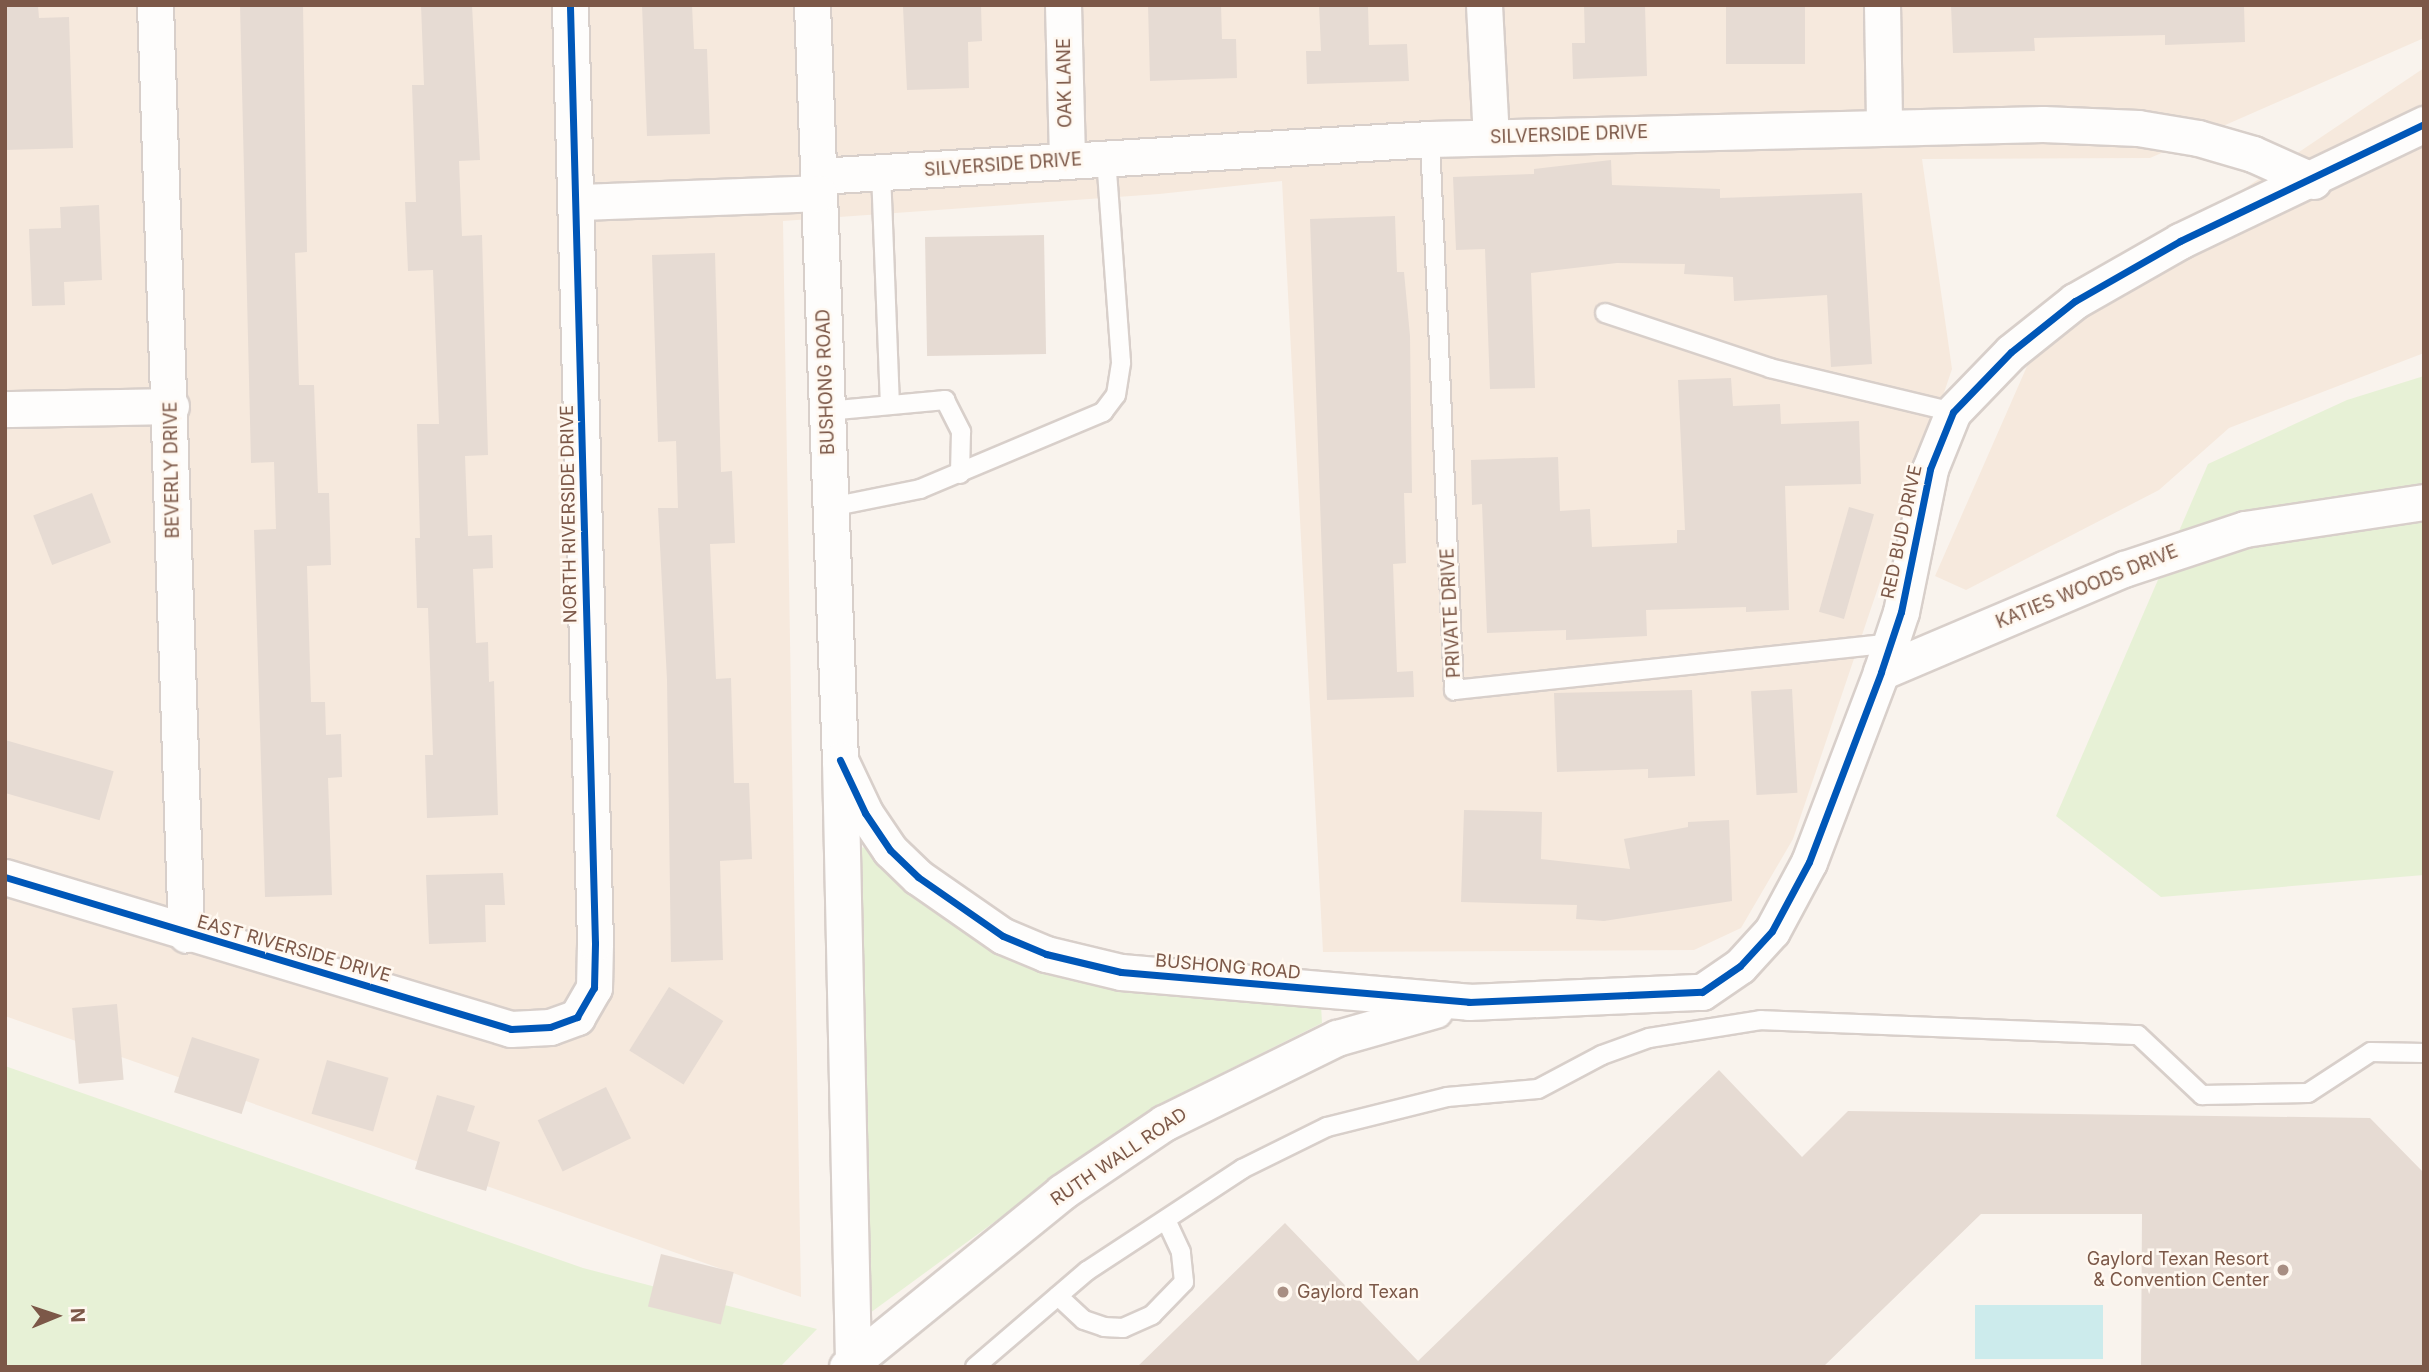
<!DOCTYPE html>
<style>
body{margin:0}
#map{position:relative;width:2429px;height:1372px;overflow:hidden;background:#f9f3ed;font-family:Inter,sans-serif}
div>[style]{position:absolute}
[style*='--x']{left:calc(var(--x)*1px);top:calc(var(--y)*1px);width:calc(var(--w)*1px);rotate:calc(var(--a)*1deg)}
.residential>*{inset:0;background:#f6e9dd}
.green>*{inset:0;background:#e7f1d6}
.water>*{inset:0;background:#ccebec;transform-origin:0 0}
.building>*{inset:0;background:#e6dbd3;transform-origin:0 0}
.roads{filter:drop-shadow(2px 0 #d8cfca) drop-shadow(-2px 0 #d8cfca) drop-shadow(0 2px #d8cfca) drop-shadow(0 -2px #d8cfca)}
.lane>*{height:18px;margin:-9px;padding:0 9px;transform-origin:9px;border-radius:9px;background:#fefdfc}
.street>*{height:35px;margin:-17.5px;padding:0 17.5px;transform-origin:17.5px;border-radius:17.5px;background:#fefdfc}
.cycleway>*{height:7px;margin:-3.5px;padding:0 3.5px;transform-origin:3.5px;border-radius:3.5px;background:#0057b8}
.dots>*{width:19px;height:19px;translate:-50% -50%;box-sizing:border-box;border:4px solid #fff8f0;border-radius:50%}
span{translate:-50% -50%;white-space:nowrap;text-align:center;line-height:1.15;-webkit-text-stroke:5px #fff8f0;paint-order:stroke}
.street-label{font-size:18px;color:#7c5848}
.poi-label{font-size:18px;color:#7c5848}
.right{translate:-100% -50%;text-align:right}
.left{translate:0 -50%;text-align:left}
.frame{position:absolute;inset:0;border:7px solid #7c5848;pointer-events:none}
.north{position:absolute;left:21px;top:1281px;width:70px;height:70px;-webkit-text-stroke:5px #fff8f0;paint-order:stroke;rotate:88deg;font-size:19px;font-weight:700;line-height:28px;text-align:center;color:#7c5848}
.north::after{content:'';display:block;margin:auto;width:24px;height:32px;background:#7c5848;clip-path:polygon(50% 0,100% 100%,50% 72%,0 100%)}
</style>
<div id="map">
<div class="residential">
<i style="clip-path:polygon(5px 5px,2424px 5px,2424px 38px,2150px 158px,1922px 159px,1952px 369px,1793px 839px,1741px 928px,1694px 950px,1323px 952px,1282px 181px,1159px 194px,783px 221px,801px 1297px,5px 1016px)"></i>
<i style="clip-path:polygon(2424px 68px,2424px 353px,2229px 428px,2159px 490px,1966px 590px,1935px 576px,2028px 364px,2238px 193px)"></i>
</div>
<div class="green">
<i style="clip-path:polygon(2424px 376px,2424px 875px,2161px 897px,2056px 816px,2208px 464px,2347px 400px)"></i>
<i style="clip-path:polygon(872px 847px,1006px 956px,1321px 1005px,1322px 1023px,1224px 1072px,1101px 1144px,870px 1313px,854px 848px)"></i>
<i style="clip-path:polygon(5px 1066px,583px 1268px,817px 1329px,780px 1367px,5px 1367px)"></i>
</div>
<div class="water">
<i style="left:1975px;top:1305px;width:128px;height:54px"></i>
</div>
<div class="building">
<i style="clip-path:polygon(5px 5px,38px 5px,39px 18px,69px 17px,73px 148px,5px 150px)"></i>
<i style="clip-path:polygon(240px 5px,303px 5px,307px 252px,295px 253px,299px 385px,314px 385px,318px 493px,329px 493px,331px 565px,307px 566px,311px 702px,325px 702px,326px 735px,341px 734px,342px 777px,328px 778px,332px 895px,265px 897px,254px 530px,276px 529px,274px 462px,251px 463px)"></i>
<i style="clip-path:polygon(421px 5px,472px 5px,480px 160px,459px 161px,462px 236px,482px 235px,488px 455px,465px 456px,468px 536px,492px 535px,493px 568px,473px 569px,476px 643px,488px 642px,489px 682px,494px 681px,498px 815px,427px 818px,425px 755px,433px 755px,428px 608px,417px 608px,415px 538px,420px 538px,417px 424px,439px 424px,433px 270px,408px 271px,405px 202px,416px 202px,412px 85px,424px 85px)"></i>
<i style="clip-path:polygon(642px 5px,692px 5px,694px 49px,707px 49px,710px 134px,647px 136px)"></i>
<i style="clip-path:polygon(981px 5px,982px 41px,968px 42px,969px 88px,907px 90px,903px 7px)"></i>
<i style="clip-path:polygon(1148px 5px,1221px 5px,1222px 39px,1236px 39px,1237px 78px,1150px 81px)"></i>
<i style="clip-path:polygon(1319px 5px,1368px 5px,1369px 45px,1407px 44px,1409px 81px,1307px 84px,1306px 51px,1321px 51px)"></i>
<i style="clip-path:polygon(1584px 5px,1645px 5px,1647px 76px,1573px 79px,1572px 43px,1585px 43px)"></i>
<i style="left:1726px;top:5px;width:79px;height:59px"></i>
<i style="clip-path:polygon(1951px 5px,2244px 5px,2245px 42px,2165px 45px,2165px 35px,2034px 38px,2035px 51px,1953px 53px)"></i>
<i style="clip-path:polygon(1611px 160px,1612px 185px,1720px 189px,1720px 198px,1862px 193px,1872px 364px,1831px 367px,1827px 295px,1734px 301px,1733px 277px,1684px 274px,1685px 264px,1617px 263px,1531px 273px,1535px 388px,1490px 389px,1485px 249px,1456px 250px,1453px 177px,1534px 174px,1534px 169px)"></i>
<i style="clip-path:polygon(99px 205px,102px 280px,64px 282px,65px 305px,32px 306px,29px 229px,61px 228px,60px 207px)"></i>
<i style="clip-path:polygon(1395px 216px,1397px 272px,1404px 272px,1410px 336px,1412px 493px,1404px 493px,1406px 563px,1393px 564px,1397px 672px,1413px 671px,1414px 697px,1327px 700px,1310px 219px)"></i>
<i style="left:1044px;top:235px;width:119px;height:119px;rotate:89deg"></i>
<i style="clip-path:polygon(715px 253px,721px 472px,732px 471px,735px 543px,710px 544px,716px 679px,731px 678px,734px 783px,749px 783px,752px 859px,720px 861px,723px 960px,671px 962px,667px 680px,658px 508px,678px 508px,676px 441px,658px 442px,652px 255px)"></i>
<i style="clip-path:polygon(1731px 378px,1733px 406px,1780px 404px,1781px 424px,1859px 421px,1861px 484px,1785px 486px,1789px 610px,1746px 612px,1746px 607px,1646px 610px,1647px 636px,1566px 640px,1566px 630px,1487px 633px,1482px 504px,1472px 505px,1471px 460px,1558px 457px,1560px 511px,1590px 509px,1592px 547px,1677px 543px,1677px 530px,1685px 530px,1678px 380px)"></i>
<i style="left:92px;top:493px;width:53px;height:63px;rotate:69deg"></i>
<i style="left:1849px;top:507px;width:26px;height:109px;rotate:16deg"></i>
<i style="left:1792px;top:689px;width:104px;height:41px;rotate:87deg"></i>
<i style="clip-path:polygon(1692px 690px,1695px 776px,1648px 778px,1648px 769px,1557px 772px,1554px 693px)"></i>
<i style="left:5px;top:740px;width:113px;height:51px;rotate:16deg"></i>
<i style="clip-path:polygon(1464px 810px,1542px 812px,1541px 859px,1630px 869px,1624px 839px,1688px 827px,1688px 822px,1729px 820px,1732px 901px,1604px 921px,1576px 919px,1577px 905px,1461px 902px)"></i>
<i style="clip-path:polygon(503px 873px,505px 905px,485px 905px,486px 942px,429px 944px,426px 875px)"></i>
<i style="left:669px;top:987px;width:64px;height:75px;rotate:32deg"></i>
<i style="left:117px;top:1004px;width:76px;height:45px;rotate:85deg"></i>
<i style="left:192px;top:1037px;width:71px;height:58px;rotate:18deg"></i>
<i style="left:327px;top:1060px;width:64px;height:56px;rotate:16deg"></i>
<i style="clip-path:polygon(1719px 1070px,1802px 1157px,1848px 1111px,2370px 1118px,2424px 1173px,2424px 1367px,2141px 1367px,2142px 1214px,1981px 1214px,1823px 1367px,1137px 1367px,1285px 1223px,1418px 1361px)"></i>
<i style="left:606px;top:1087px;width:57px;height:76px;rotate:64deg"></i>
<i style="clip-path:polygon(437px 1095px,475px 1106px,467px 1131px,500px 1142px,486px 1191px,415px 1169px)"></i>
<i style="left:661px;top:1254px;width:75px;height:54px;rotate:14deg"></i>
</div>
<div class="roads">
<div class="lane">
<i style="--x:1430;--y:139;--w:552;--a:87.51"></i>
<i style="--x:1454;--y:690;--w:440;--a:-6.1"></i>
<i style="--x:881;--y:172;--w:232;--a:87.8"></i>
<i style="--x:1605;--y:313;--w:174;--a:18.4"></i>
<i style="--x:1770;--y:368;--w:188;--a:13.5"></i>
<i style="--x:827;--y:411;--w:119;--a:-5.3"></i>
<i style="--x:945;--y:400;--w:36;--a:63"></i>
<i style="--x:961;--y:432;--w:42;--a:91.4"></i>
<i style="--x:831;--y:507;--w:91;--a:-11.4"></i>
<i style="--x:920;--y:489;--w:199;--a:-22.8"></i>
<i style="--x:1103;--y:412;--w:21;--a:-53"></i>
<i style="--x:1116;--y:395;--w:33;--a:-81"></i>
<i style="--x:1121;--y:362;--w:205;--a:-94.2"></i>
<i style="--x:1058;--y:1296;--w:35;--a:43"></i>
<i style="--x:1084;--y:1320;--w:21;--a:19"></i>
<i style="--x:1104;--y:1327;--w:19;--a:3"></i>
<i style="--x:1123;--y:1328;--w:32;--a:-24"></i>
<i style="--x:1152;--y:1315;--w:46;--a:-45.9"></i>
<i style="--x:1184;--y:1282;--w:30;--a:-96"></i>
<i style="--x:1181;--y:1252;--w:35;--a:-115"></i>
<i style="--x:975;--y:1367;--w:148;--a:-40.6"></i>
<i style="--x:1087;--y:1271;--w:186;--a:-33.3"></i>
<i style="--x:1242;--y:1169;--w:95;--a:-26.3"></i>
<i style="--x:1327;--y:1127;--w:124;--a:-14"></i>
<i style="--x:1447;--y:1097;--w:91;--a:-5"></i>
<i style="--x:1538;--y:1089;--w:72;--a:-28"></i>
<i style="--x:1602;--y:1055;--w:50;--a:-19.9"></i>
<i style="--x:1649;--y:1038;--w:113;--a:-9.1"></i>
<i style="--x:1761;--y:1020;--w:377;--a:2.3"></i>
<i style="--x:2138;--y:1035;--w:88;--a:43.2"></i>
<i style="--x:2202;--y:1095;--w:106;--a:-1.1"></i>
<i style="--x:2308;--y:1093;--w:75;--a:-33.1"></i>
<i style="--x:2371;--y:1052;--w:53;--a:1.1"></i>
</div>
<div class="street">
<i style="--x:155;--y:5;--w:930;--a:88.09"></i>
<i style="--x:812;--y:5;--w:756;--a:87.88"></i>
<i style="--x:840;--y:760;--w:601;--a:88.76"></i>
<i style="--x:1063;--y:5;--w:156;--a:88.5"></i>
<i style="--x:1484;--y:5;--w:132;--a:87"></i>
<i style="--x:1882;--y:5;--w:120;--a:89"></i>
<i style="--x:818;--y:176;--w:613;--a:-3.46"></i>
<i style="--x:1430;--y:139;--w:613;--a:-1.4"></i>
<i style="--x:2043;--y:124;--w:95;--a:2.4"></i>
<i style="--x:2138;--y:128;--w:61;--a:9.5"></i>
<i style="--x:2198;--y:138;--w:57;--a:16.2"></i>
<i style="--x:2253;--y:154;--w:66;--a:24.2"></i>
<i style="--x:578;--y:202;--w:241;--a:-2.1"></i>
<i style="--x:5;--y:409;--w:166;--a:-1"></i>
<i style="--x:1881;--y:672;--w:264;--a:-23"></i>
<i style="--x:2124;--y:569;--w:127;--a:-18.3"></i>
<i style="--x:2245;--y:529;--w:181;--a:-8.6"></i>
<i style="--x:840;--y:760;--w:59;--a:64.7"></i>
<i style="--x:865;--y:813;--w:45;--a:56"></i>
<i style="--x:890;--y:850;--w:39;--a:44"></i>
<i style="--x:918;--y:877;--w:103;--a:34.8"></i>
<i style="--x:1003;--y:936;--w:47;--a:22.7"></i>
<i style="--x:1046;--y:954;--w:77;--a:13.5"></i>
<i style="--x:1121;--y:972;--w:349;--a:4.9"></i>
<i style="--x:1469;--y:1002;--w:233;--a:-2.5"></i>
<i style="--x:1702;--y:992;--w:46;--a:-34.4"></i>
<i style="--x:1740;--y:966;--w:47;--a:-47.6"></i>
<i style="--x:1772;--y:931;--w:78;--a:-61.8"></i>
<i style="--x:1809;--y:862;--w:203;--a:-69.2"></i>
<i style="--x:1881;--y:672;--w:63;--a:-71.6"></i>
<i style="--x:1901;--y:612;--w:146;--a:-78.5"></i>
<i style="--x:1930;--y:469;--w:61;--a:-68"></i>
<i style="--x:1953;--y:412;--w:83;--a:-46"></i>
<i style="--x:2011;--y:352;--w:82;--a:-38.6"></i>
<i style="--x:2075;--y:301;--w:121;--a:-29.7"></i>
<i style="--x:2180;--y:241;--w:271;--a:-25.6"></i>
<i style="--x:5;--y:877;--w:528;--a:16.72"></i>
<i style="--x:511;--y:1029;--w:39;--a:-3"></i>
<i style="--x:550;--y:1027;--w:29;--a:-20"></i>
<i style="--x:577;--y:1017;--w:34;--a:-60"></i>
<i style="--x:594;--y:988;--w:45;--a:-88.7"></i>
<i style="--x:595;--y:943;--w:938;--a:-91.53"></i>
<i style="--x:847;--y:1367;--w:277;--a:-39.1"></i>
<i style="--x:1062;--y:1192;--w:123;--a:-34.1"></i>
<i style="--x:1164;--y:1123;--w:193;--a:-26.2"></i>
<i style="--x:1337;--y:1038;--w:102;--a:-15.9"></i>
</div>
</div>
<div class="cycleway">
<i style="--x:840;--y:760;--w:59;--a:64.7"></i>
<i style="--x:865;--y:813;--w:45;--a:56"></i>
<i style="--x:890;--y:850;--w:39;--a:44"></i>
<i style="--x:918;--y:877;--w:103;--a:34.8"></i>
<i style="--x:1003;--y:936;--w:47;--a:22.7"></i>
<i style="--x:1046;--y:954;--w:77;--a:13.5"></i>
<i style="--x:1121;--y:972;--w:349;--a:4.9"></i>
<i style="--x:1469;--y:1002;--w:233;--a:-2.5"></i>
<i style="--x:1702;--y:992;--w:46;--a:-34.4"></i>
<i style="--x:1740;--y:966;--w:47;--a:-47.6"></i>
<i style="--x:1772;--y:931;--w:78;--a:-61.8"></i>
<i style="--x:1809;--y:862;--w:203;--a:-69.2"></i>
<i style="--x:1881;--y:672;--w:63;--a:-71.6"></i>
<i style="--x:1901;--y:612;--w:146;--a:-78.5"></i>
<i style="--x:1930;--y:469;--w:61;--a:-68"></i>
<i style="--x:1953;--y:412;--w:83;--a:-46"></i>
<i style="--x:2011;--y:352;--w:82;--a:-38.6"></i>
<i style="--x:2075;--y:301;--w:121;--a:-29.7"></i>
<i style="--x:2180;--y:241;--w:271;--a:-25.6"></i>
<i style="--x:5;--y:877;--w:528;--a:16.72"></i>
<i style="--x:511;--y:1029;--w:39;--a:-3"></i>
<i style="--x:550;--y:1027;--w:29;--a:-20"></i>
<i style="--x:577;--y:1017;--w:34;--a:-60"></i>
<i style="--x:594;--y:988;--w:45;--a:-88.7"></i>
<i style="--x:595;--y:943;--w:938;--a:-91.53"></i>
</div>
<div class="dots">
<i style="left:2283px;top:1270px;background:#a88e82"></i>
<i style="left:1283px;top:1292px;background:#a88e82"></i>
</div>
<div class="street-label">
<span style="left:1065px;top:83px;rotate:-91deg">OAK LANE</span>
<span style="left:1569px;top:135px;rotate:-2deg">SILVERSIDE DRIVE</span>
<span style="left:1003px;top:165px;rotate:-4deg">SILVERSIDE DRIVE</span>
<span style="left:826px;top:382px;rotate:-92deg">BUSHONG ROAD</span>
<span style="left:172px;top:470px;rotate:-91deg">BEVERLY DRIVE</span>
<span style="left:569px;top:514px;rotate:-91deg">NORTH RIVERSIDE DRIVE</span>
<span style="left:1902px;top:532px;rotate:-78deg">RED BUD DRIVE</span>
<span style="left:2087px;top:587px;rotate:-22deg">KATIES WOODS DRIVE</span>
<span style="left:1451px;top:613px;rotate:-93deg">PRIVATE DRIVE</span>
<span style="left:294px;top:949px;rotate:16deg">EAST RIVERSIDE DRIVE</span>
<span style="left:1228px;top:967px;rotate:5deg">BUSHONG ROAD</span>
<span style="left:1119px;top:1157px;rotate:-34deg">RUTH WALL ROAD</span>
</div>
<div class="poi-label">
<span class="right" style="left:2269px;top:1270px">Gaylord Texan Resort<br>&amp; Convention Center</span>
<span class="left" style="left:1297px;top:1292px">Gaylord Texan</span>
</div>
<div class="frame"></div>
<div class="north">N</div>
</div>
